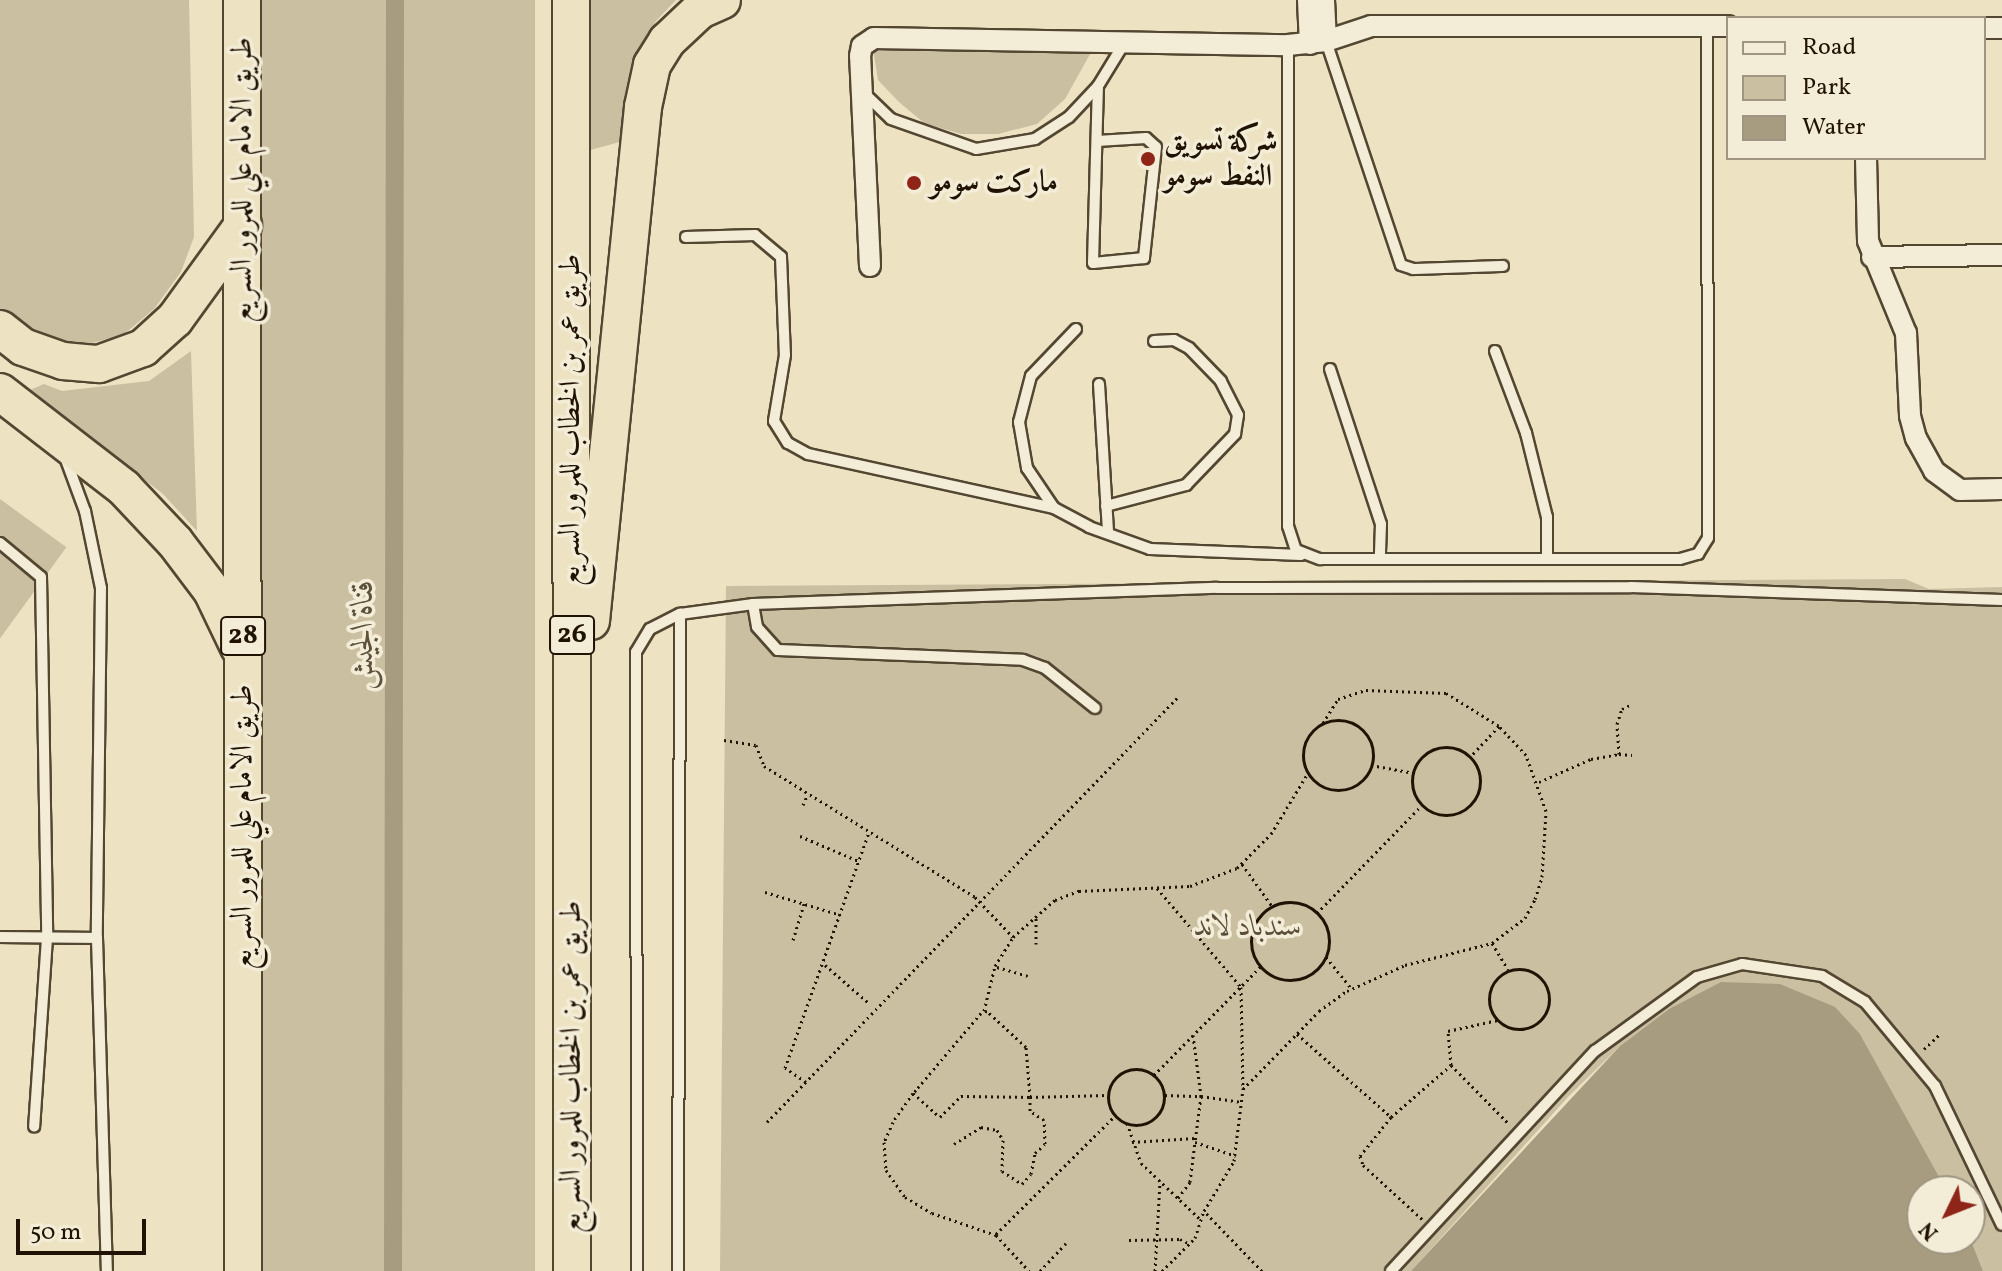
<!DOCTYPE html>
<meta charset="utf-8">
<style>
body{margin:0}
#map{position:relative;width:2002px;height:1271px;overflow:hidden;background:#ede2c1;font-family:Vollkorn,Amiri,serif}
div>[style]{position:absolute}
[style*='--x']{left:calc(var(--x)*1px);top:calc(var(--y)*1px);width:calc(var(--w)*1px);rotate:calc(var(--a)*1deg)}
.green>*{inset:0;background:#cabfa1;transform-origin:0 0}
.water>*{inset:0;background:#a89c80}
.canal>*{height:18px;margin:-9px;padding:0 9px;transform-origin:9px;border-radius:9px;background:#a89c80}
.path>*{height:3px;margin-top:-1.5px;transform-origin:0;background:repeating-linear-gradient(90deg,#211303 0 2px,transparent 0 6px)}
.path>.ring{margin:-1.5px;padding:0;box-sizing:content-box;background:none;border:3px solid #211303;border-radius:50%}
.roads{filter:drop-shadow(2px 0 #544732) drop-shadow(-2px 0 #544732) drop-shadow(0 2px #544732) drop-shadow(0 -2px #544732)}
.service>*{height:10px;margin:-5px;padding:0 5px;transform-origin:5px;border-radius:5px;background:#f3ecd7}
.minor>*{height:20px;margin:-10px;padding:0 10px;transform-origin:10px;border-radius:10px;background:#f3ecd7}
.motorway>*{height:36px;margin:-18px;padding:0 18px;transform-origin:18px;border-radius:18px;background:#ede2c1}
.dots>*{width:22px;height:22px;translate:-50% -50%;box-sizing:border-box;border:4px solid #f3ecd7;border-radius:50%}
span{translate:-50% -50%;white-space:nowrap;text-align:center;line-height:1.15;-webkit-text-stroke:7px #f3ecd7;paint-order:stroke}
.shield-label span{padding:2px 6px;background:#f3ecd7;border:2px solid;border-radius:6px;-webkit-text-stroke-width:0}
.shield-label{font-size:28px;color:#211303;font-weight:700}
.poi-label{font-size:30px;color:#211303;font-weight:700}
.left{translate:0 -50%;text-align:left}
.street-label{font-size:30px;color:#211303}
.park-label{font-size:30px;color:#5c4f3a;font-style:italic}
.water-label{font-size:32px;color:#5e513b;font-style:italic}
.legend{position:absolute;left:1726px;top:16px;width:260px;height:144px;box-sizing:border-box;background:#f3ecd7;border:2px solid #9f9582;margin:0;padding:10px 14px;list-style:none;font-size:24px;color:#211303}
.legend li{display:flex;align-items:center;gap:16px;height:40px}
.legend b{width:40px;border:2px solid #9f9582}
.north{position:absolute;left:1906px;top:1175px;width:80px;height:80px;box-sizing:border-box;background:#f3ecd7;border:2px solid #9f9582;border-radius:50%;rotate:227deg;font-size:22px;font-weight:700;line-height:32px;text-align:center;color:#211303}
.north::after{content:'';display:block;margin:auto;width:28px;height:36px;background:#8f2418;clip-path:polygon(50% 0,100% 100%,50% 72%,0 100%)}
.scale{position:absolute;left:16px;top:1219px;width:130px;height:36px;box-sizing:border-box;border:4px solid #211303;border-top:0;padding-left:10px;font-size:24px;line-height:28px;white-space:nowrap;color:#211303;-webkit-text-stroke:6px #f3ecd7;paint-order:stroke}
</style>
<div id="map">
<div class="green">
<i style="clip-path:polygon(0 0,189px 0,194px 237px,181px 272px,154px 309px,123px 335px,84px 345px,43px 346px,0 317px)"></i>
<i style="left:253px;top:0;width:282px;height:1271px"></i>
<i style="clip-path:polygon(578px 0,676px 0,656px 21px,634px 61px,623px 141px,587px 151px)"></i>
<i style="clip-path:polygon(1094px 47px,1065px 99px,1037px 124px,998px 134px,961px 134px,924px 123px,899px 102px,878px 80px,873px 49px)"></i>
<i style="clip-path:polygon(191px 351px,197px 531px,163px 494px,30px 390px,44px 384px,62px 391px,149px 381px)"></i>
<i style="left:0;top:499px;width:82px;height:772px;rotate:36deg"></i>
<i style="clip-path:polygon(1905px 579px,1929px 589px,2002px 587px,2002px 1271px,1983px 1271px,1970px 1238px,1970px 1191px,1947px 1191px,1860px 1034px,1669px 1009px,1620px 1046px,1568px 1097px,1411px 1271px,720px 1271px,726px 586px)"></i>
</div>
<div class="water">
<i style="clip-path:polygon(1721px 982px,1780px 984px,1835px 1007px,1860px 1034px,1947px 1191px,1922px 1191px,1922px 1239px,1970px 1238px,1983px 1271px,1411px 1271px,1620px 1046px,1669px 1009px)"></i>
</div>
<div class="canal">
<i style="--x:393;--y:1271;--w:1271;--a:-89.91"></i>
</div>
<div class="path">
<i class="ring" style="left:1303px;top:720px;width:67px;height:67px"></i>
<i style="--x:1323;--y:723;--w:28;--a:-58"></i>
<i style="--x:1338;--y:699;--w:29;--a:-18"></i>
<i style="--x:1366;--y:690;--w:80;--a:2.1"></i>
<i style="--x:1446;--y:693;--w:62;--a:31.9"></i>
<i style="--x:1499;--y:726;--w:42;--a:133.1"></i>
<i style="--x:724;--y:740;--w:32;--a:9"></i>
<i style="--x:756;--y:745;--w:22;--a:69"></i>
<i style="--x:764;--y:766;--w:248;--a:31.8"></i>
<i style="--x:975;--y:897;--w:55;--a:46.5"></i>
<i class="ring" style="left:1412px;top:747px;width:65px;height:65px"></i>
<i style="--x:1619;--y:754;--w:13;--a:4"></i>
<i style="--x:1371;--y:765;--w:44;--a:10.5"></i>
<i style="--x:1539;--y:782;--w:57;--a:-23.9"></i>
<i style="--x:1591;--y:759;--w:28;--a:-10"></i>
<i style="--x:1619;--y:754;--w:30;--a:-94"></i>
<i style="--x:1617;--y:724;--w:16;--a:-72"></i>
<i style="--x:1622;--y:709;--w:11;--a:-27"></i>
<i style="--x:803;--y:805;--w:12;--a:-66"></i>
<i style="--x:800;--y:836;--w:64;--a:23"></i>
<i style="--x:1242;--y:864;--w:52;--a:54.5"></i>
<i style="--x:1157;--y:888;--w:130;--a:49.7"></i>
<i style="--x:1241;--y:987;--w:102;--a:88.9"></i>
<i style="--x:765;--y:892;--w:79;--a:16.8"></i>
<i class="ring" style="left:1251px;top:902px;width:75px;height:75px"></i>
<i style="--x:1317;--y:913;--w:151;--a:-45.8"></i>
<i style="--x:793;--y:940;--w:38;--a:-73"></i>
<i style="--x:1492;--y:943;--w:31;--a:59"></i>
<i style="--x:1036;--y:944;--w:28;--a:-90"></i>
<i style="--x:1326;--y:957;--w:40;--a:51"></i>
<i style="--x:825;--y:965;--w:60;--a:40.9"></i>
<i style="--x:997;--y:967;--w:32;--a:16"></i>
<i class="ring" style="left:1489px;top:969px;width:57px;height:57px"></i>
<i style="--x:984;--y:1011;--w:46;--a:-76.3"></i>
<i style="--x:995;--y:966;--w:34;--a:-58"></i>
<i style="--x:1013;--y:937;--w:56;--a:-41.4"></i>
<i style="--x:1055;--y:900;--w:26;--a:-21"></i>
<i style="--x:1079;--y:891;--w:111;--a:-2.6"></i>
<i style="--x:1190;--y:886;--w:50;--a:-21"></i>
<i style="--x:1237;--y:868;--w:48;--a:-45"></i>
<i style="--x:1271;--y:834;--w:71;--a:-58.8"></i>
<i style="--x:1297;--y:1034;--w:125;--a:41.4"></i>
<i style="--x:1391;--y:1117;--w:79;--a:-40.9"></i>
<i style="--x:1451;--y:1065;--w:34;--a:-95"></i>
<i style="--x:1448;--y:1031;--w:51;--a:-12.4"></i>
<i style="--x:1193;--y:1035;--w:62;--a:82.5"></i>
<i style="--x:1201;--y:1096;--w:41;--a:8.3"></i>
<i style="--x:1924;--y:1049;--w:21;--a:-43"></i>
<i style="--x:1451;--y:1065;--w:84;--a:45.5"></i>
<i class="ring" style="left:1108px;top:1069px;width:53px;height:53px"></i>
<i style="--x:1154;--y:1075;--w:153;--a:-45.5"></i>
<i style="--x:806;--y:1082;--w:25;--a:-146"></i>
<i style="--x:785;--y:1068;--w:251;--a:-70.4"></i>
<i style="--x:913;--y:1093;--w:36;--a:42"></i>
<i style="--x:940;--y:1117;--w:30;--a:-45"></i>
<i style="--x:961;--y:1096;--w:69;--a:0.8"></i>
<i style="--x:1030;--y:1097;--w:50;--a:-94.6"></i>
<i style="--x:1026;--y:1047;--w:53;--a:-137.3"></i>
<i style="--x:987;--y:1011;--w:6;--a:162"></i>
<i style="--x:981;--y:1013;--w:101;--a:130.2"></i>
<i style="--x:916;--y:1090;--w:4;--a:135"></i>
<i style="--x:913;--y:1093;--w:35;--a:125"></i>
<i style="--x:893;--y:1122;--w:22;--a:114"></i>
<i style="--x:884;--y:1142;--w:28;--a:86"></i>
<i style="--x:886;--y:1170;--w:33;--a:55"></i>
<i style="--x:905;--y:1197;--w:31;--a:31"></i>
<i style="--x:932;--y:1213;--w:68;--a:19"></i>
<i style="--x:996;--y:1235;--w:49;--a:47.5"></i>
<i style="--x:1165;--y:1095;--w:36;--a:2"></i>
<i style="--x:1201;--y:1096;--w:46;--a:97.4"></i>
<i style="--x:1195;--y:1142;--w:43;--a:18.9"></i>
<i style="--x:1391;--y:1117;--w:50;--a:128.5"></i>
<i style="--x:1360;--y:1156;--w:9;--a:72"></i>
<i style="--x:1363;--y:1165;--w:81;--a:42.5"></i>
<i style="--x:767;--y:1122;--w:593;--a:-45.96"></i>
<i style="--x:1127;--y:1123;--w:42;--a:70.7"></i>
<i style="--x:1141;--y:1163;--w:83;--a:43.5"></i>
<i style="--x:1132;--y:1142;--w:63;--a:-3.6"></i>
<i style="--x:954;--y:1144;--w:32;--a:-32"></i>
<i style="--x:981;--y:1127;--w:16;--a:11"></i>
<i style="--x:997;--y:1130;--w:12;--a:59"></i>
<i style="--x:1003;--y:1140;--w:31;--a:92"></i>
<i style="--x:1002;--y:1171;--w:24;--a:33"></i>
<i style="--x:1022;--y:1184;--w:13;--a:-48"></i>
<i style="--x:1031;--y:1174;--w:21;--a:-79"></i>
<i style="--x:1035;--y:1153;--w:13;--a:-42"></i>
<i style="--x:1045;--y:1144;--w:24;--a:-92"></i>
<i style="--x:1044;--y:1120;--w:17;--a:-147"></i>
<i style="--x:1030;--y:1111;--w:14;--a:-90"></i>
<i style="--x:1030;--y:1097;--w:78;--a:-1.5"></i>
<i style="--x:1178;--y:1198;--w:20;--a:-53"></i>
<i style="--x:1190;--y:1182;--w:40;--a:-82.9"></i>
<i style="--x:996;--y:1234;--w:169;--a:-44.8"></i>
<i style="--x:1129;--y:1240;--w:51;--a:-1.1"></i>
<i style="--x:1180;--y:1239;--w:11;--a:27"></i>
<i style="--x:1040;--y:1271;--w:38;--a:-47"></i>
<i style="--x:1155;--y:1271;--w:90;--a:-86.8"></i>
<i style="--x:1162;--y:1271;--w:47;--a:-45"></i>
<i style="--x:1195;--y:1238;--w:28;--a:-72"></i>
<i style="--x:1262;--y:1271;--w:83;--a:-134"></i>
<i style="--x:1204;--y:1211;--w:58;--a:-59"></i>
<i style="--x:1234;--y:1161;--w:73;--a:-82.9"></i>
<i style="--x:1243;--y:1089;--w:109;--a:-45.7"></i>
<i style="--x:1319;--y:1011;--w:34;--a:-36"></i>
<i style="--x:1347;--y:991;--w:64;--a:-24.1"></i>
<i style="--x:1405;--y:965;--w:90;--a:-14.2"></i>
<i style="--x:1492;--y:943;--w:41;--a:-37.1"></i>
<i style="--x:1525;--y:918;--w:21;--a:-62"></i>
<i style="--x:1535;--y:899;--w:23;--a:-72"></i>
<i style="--x:1542;--y:877;--w:66;--a:-86.5"></i>
<i style="--x:1546;--y:811;--w:59;--a:-109.7"></i>
<i style="--x:1526;--y:755;--w:40;--a:-133"></i>
</div>
<div class="roads">
<div class="service">
<i style="--x:1326;--y:41;--w:236;--a:71.5"></i>
<i style="--x:1401;--y:265;--w:13;--a:18"></i>
<i style="--x:1413;--y:269;--w:90;--a:-1.9"></i>
<i style="--x:1288;--y:45;--w:481;--a:90"></i>
<i style="--x:1288;--y:526;--w:25;--a:72"></i>
<i style="--x:1296;--y:550;--w:26;--a:21"></i>
<i style="--x:1320;--y:559;--w:360;--a:0"></i>
<i style="--x:1680;--y:559;--w:19;--a:-16"></i>
<i style="--x:1698;--y:554;--w:19;--a:-58"></i>
<i style="--x:1708;--y:538;--w:512;--a:-90.11"></i>
<i style="--x:864;--y:93;--w:37;--a:44"></i>
<i style="--x:891;--y:119;--w:90;--a:19.4"></i>
<i style="--x:976;--y:149;--w:60;--a:-9.6"></i>
<i style="--x:1035;--y:139;--w:40;--a:-32.9"></i>
<i style="--x:1069;--y:117;--w:42;--a:-46.9"></i>
<i style="--x:1098;--y:86;--w:52;--a:-58.5"></i>
<i style="--x:1097;--y:141;--w:49;--a:-3.5"></i>
<i style="--x:1146;--y:138;--w:13;--a:42"></i>
<i style="--x:1156;--y:147;--w:112;--a:96.2"></i>
<i style="--x:1144;--y:258;--w:51;--a:174.4"></i>
<i style="--x:1093;--y:263;--w:177;--a:-88.4"></i>
<i style="--x:686;--y:237;--w:69;--a:-1.7"></i>
<i style="--x:755;--y:235;--w:34;--a:40"></i>
<i style="--x:781;--y:257;--w:98;--a:87.7"></i>
<i style="--x:785;--y:355;--w:67;--a:99.5"></i>
<i style="--x:774;--y:421;--w:26;--a:58"></i>
<i style="--x:788;--y:443;--w:23;--a:29"></i>
<i style="--x:808;--y:454;--w:252;--a:12.4"></i>
<i style="--x:1076;--y:329;--w:65;--a:133.8"></i>
<i style="--x:1031;--y:376;--w:48;--a:104.6"></i>
<i style="--x:1019;--y:422;--w:47;--a:80.1"></i>
<i style="--x:1027;--y:468;--w:48;--a:56"></i>
<i style="--x:1054;--y:508;--w:40;--a:28"></i>
<i style="--x:1089;--y:527;--w:65;--a:19.8"></i>
<i style="--x:1150;--y:549;--w:151;--a:2.3"></i>
<i style="--x:1495;--y:351;--w:88;--a:69.3"></i>
<i style="--x:1526;--y:433;--w:87;--a:76"></i>
<i style="--x:1547;--y:517;--w:42;--a:90"></i>
<i style="--x:1330;--y:369;--w:163;--a:71.8"></i>
<i style="--x:1381;--y:524;--w:35;--a:92"></i>
<i style="--x:1099;--y:384;--w:149;--a:86.5"></i>
<i style="--x:65;--y:457;--w:58;--a:69.7"></i>
<i style="--x:85;--y:511;--w:79;--a:78.3"></i>
<i style="--x:101;--y:588;--w:350;--a:90.7"></i>
<i style="--x:97;--y:938;--w:333;--a:88.3"></i>
<i style="--x:1106;--y:506;--w:83;--a:-14.7"></i>
<i style="--x:1186;--y:485;--w:71;--a:-46.1"></i>
<i style="--x:1235;--y:434;--w:19;--a:-81"></i>
<i style="--x:1238;--y:415;--w:38;--a:-117"></i>
<i style="--x:1221;--y:381;--w:46;--a:-134.1"></i>
<i style="--x:1189;--y:348;--w:17;--a:-152"></i>
<i style="--x:1174;--y:340;--w:20;--a:177"></i>
<i style="--x:0;--y:543;--w:53;--a:39.7"></i>
<i style="--x:41;--y:577;--w:361;--a:89"></i>
<i style="--x:47;--y:938;--w:189;--a:93.9"></i>
<i style="--x:753;--y:604;--w:23;--a:80"></i>
<i style="--x:757;--y:627;--w:31;--a:48"></i>
<i style="--x:778;--y:650;--w:245;--a:2.3"></i>
<i style="--x:1023;--y:660;--w:23;--a:20"></i>
<i style="--x:1045;--y:668;--w:64;--a:38.7"></i>
<i style="--x:0;--y:937;--w:97;--a:0.6"></i>
<i style="--x:637;--y:1271;--w:619;--a:-90.09"></i>
<i style="--x:636;--y:652;--w:27;--a:-59"></i>
<i style="--x:650;--y:629;--w:34;--a:-27"></i>
<i style="--x:680;--y:614;--w:74;--a:-7.8"></i>
<i style="--x:753;--y:604;--w:464;--a:-2"></i>
<i style="--x:1217;--y:588;--w:414;--a:-0.1"></i>
<i style="--x:1631;--y:587;--w:371;--a:2"></i>
<i style="--x:678;--y:1271;--w:657;--a:-89.83"></i>
<i style="--x:1391;--y:1271;--w:300;--a:-47.2"></i>
<i style="--x:1595;--y:1051;--w:126;--a:-36"></i>
<i style="--x:1697;--y:977;--w:47;--a:-16.1"></i>
<i style="--x:1742;--y:964;--w:81;--a:8.5"></i>
<i style="--x:1822;--y:976;--w:50;--a:31.2"></i>
<i style="--x:1865;--y:1002;--w:109;--a:50.2"></i>
<i style="--x:1935;--y:1086;--w:154;--a:64.3"></i>
</div>
<div class="minor">
<i style="--x:1308;--y:0;--w:44;--a:87.4"></i>
<i style="--x:1324;--y:0;--w:41;--a:87.2"></i>
<i style="--x:1984;--y:28;--w:18;--a:0"></i>
<i style="--x:1866;--y:158;--w:83;--a:88.6"></i>
<i style="--x:1868;--y:241;--w:100;--a:67.6"></i>
<i style="--x:1906;--y:333;--w:83;--a:87.2"></i>
<i style="--x:1910;--y:416;--w:23;--a:75"></i>
<i style="--x:1916;--y:438;--w:38;--a:61"></i>
<i style="--x:1934;--y:471;--w:32;--a:36"></i>
<i style="--x:1960;--y:490;--w:42;--a:-1.4"></i>
<i style="--x:1872;--y:257;--w:130;--a:-0.9"></i>
<i style="--x:870;--y:266;--w:210;--a:-92.7"></i>
<i style="--x:860;--y:56;--w:10;--a:-79"></i>
<i style="--x:862;--y:46;--w:14;--a:-34"></i>
<i style="--x:874;--y:38;--w:414;--a:1"></i>
<i style="--x:1288;--y:45;--w:38;--a:-6"></i>
<i style="--x:1326;--y:41;--w:47;--a:-18.4"></i>
<i style="--x:1371;--y:26;--w:357;--a:0"></i>
</div>
<div class="motorway">
<i style="--x:242;--y:0;--w:1271;--a:89.95"></i>
<i style="--x:571;--y:0;--w:1271;--a:89.95"></i>
<i style="--x:0;--y:329;--w:29;--a:38"></i>
<i style="--x:23;--y:347;--w:42;--a:19.3"></i>
<i style="--x:63;--y:361;--w:36;--a:5"></i>
<i style="--x:99;--y:364;--w:47;--a:-20"></i>
<i style="--x:143;--y:348;--w:43;--a:-42.2"></i>
<i style="--x:175;--y:319;--w:116;--a:-54.1"></i>
<i style="--x:0;--y:392;--w:157;--a:37.7"></i>
<i style="--x:124;--y:488;--w:74;--a:46.6"></i>
<i style="--x:175;--y:542;--w:61;--a:52.9"></i>
<i style="--x:212;--y:591;--w:62;--a:64.3"></i>
<i style="--x:591;--y:621;--w:517;--a:-84.22"></i>
<i style="--x:643;--y:107;--w:43;--a:-77.9"></i>
<i style="--x:652;--y:65;--w:28;--a:-58"></i>
<i style="--x:667;--y:41;--w:45;--a:-43.2"></i>
<i style="--x:700;--y:10;--w:24;--a:-24"></i>
</div>
</div>
<div class="dots">
<i style="left:1148px;top:159px;background:#8f2418"></i>
<i style="left:914px;top:183px;background:#8f2418"></i>
</div>
<div class="shield-label">
<span style="left:572px;top:635px">26</span>
<span style="left:243px;top:636px">28</span>
</div>
<div class="poi-label">
<span class="left" style="left:1164px;top:159px">شركة تسويق<br>النفط سومو</span>
<span class="left" style="left:930px;top:183px">ماركت سومو</span>
</div>
<div class="street-label">
<span style="left:243px;top:180px;rotate:-90deg">طريق الامام علي للمرور السريع</span>
<span style="left:571px;top:420px;rotate:-90deg">طريق عمر بن الخطاب للمرور السريع</span>
<span style="left:243px;top:827px;rotate:-90deg">طريق الامام علي للمرور السريع</span>
<span style="left:572px;top:1067px;rotate:-90deg">طريق عمر بن الخطاب للمرور السريع</span>
</div>
<div class="park-label">
<span style="left:1248px;top:927px">سندباد لاند</span>
</div>
<div class="water-label">
<span style="left:364px;top:635px;rotate:-90deg">قناة الجيش</span>
</div>
<ul class="legend">
<li><b style="height:10px;background:#f3ecd7"></b>Road</li>
<li><b style="height:22px;background:#cabfa1"></b>Park</li>
<li><b style="height:22px;background:#a89c80"></b>Water</li>
</ul>
<div class="north">N</div>
<div class="scale">50 m</div>
</div>
